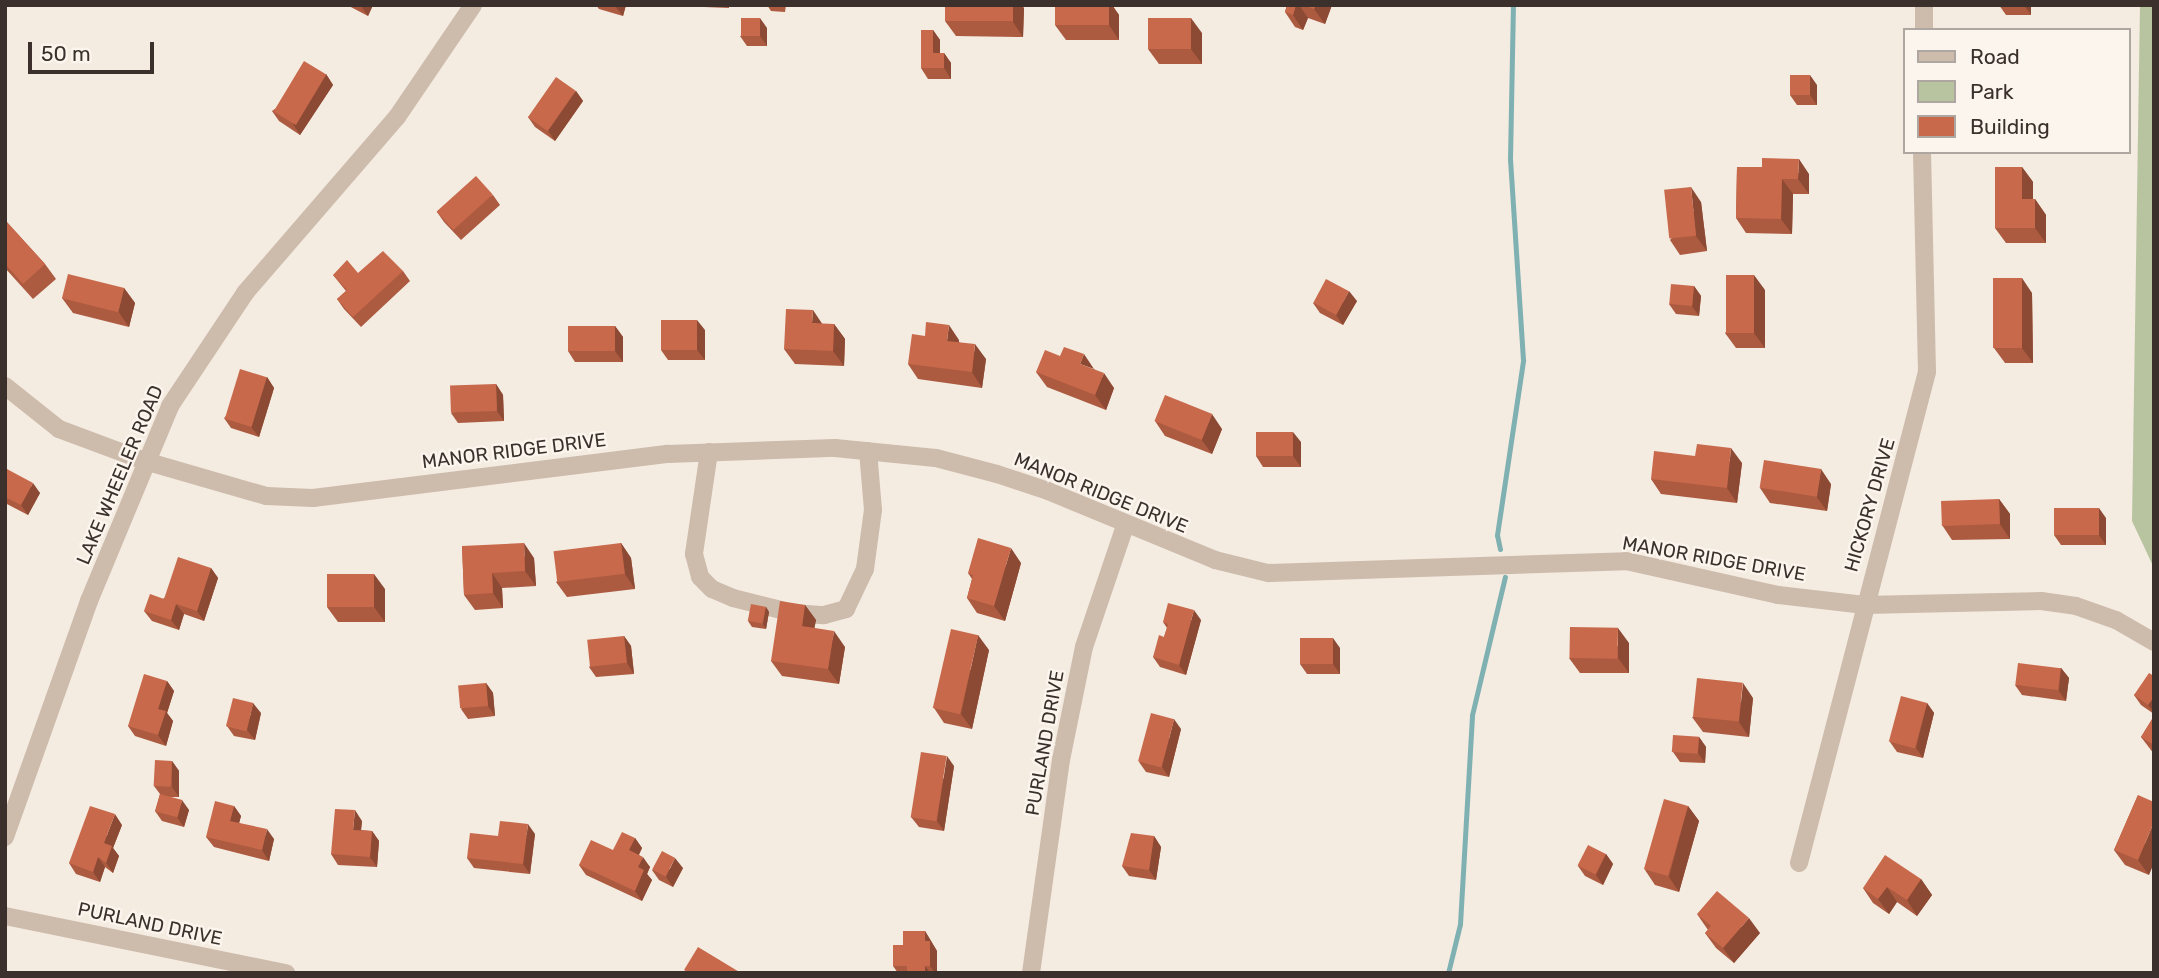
<!DOCTYPE html>
<style>
body{margin:0}
#map{position:relative;width:2159px;height:978px;overflow:hidden;background:#f4ebe1;font-family:Rubik,sans-serif}
div>[style]{position:absolute}
[style*='--x']{left:calc(var(--x)*1px);top:calc(var(--y)*1px);width:calc(var(--w)*1px);rotate:calc(var(--a)*1deg)}
.green>*{inset:0;background:#b8c4a0}
.stream>*{height:5px;margin:-2.5px;padding:0 2.5px;transform-origin:2.5px;border-radius:2.5px;background:#7fb0b2}
.minor>*{height:18px;margin:-9px;padding:0 9px;transform-origin:9px;border-radius:9px;background:#cdbbac}
.wall>*{inset:0;background:#ac5a40}
.shaded-wall>*{inset:0;background:#8c4a34}
.building>*{inset:0;background:#c8694b;transform-origin:0 0}
span{translate:-50% -50%;white-space:nowrap;text-align:center;line-height:1.15;-webkit-text-stroke:5px #fbf5ee;paint-order:stroke}
.street-label{font-size:19px;color:#3b302b}
.frame{position:absolute;inset:0;border:7px solid #3b302b;pointer-events:none}
.legend{position:absolute;left:1903px;top:28px;width:228px;height:126px;box-sizing:border-box;background:#fbf5ee;border:2px solid #aea6a0;margin:0;padding:9px 12px;list-style:none;font-size:21px;color:#3b302b}
.legend li{display:flex;align-items:center;gap:14px;height:35px}
.legend b{width:35px;border:2px solid #aea6a0}
.scale{position:absolute;left:28px;top:42px;width:126px;height:32px;box-sizing:border-box;border:4px solid #3b302b;border-top:0;padding-left:9px;font-size:21px;line-height:24px;white-space:nowrap;color:#3b302b;-webkit-text-stroke:5px #fbf5ee;paint-order:stroke}
</style>
<div id="map">
<div class="green">
<i style="clip-path:polygon(2140px 5px,2154px 5px,2154px 568px,2132px 521px)"></i>
</div>
<div class="stream">
<i style="--x:1500;--y:549;--w:14;--a:-102"></i>
<i style="--x:1497;--y:535;--w:177;--a:-81.5"></i>
<i style="--x:1523;--y:360;--w:201;--a:-93.7"></i>
<i style="--x:1510;--y:159;--w:154;--a:-88.9"></i>
<i style="--x:1448;--y:973;--w:50;--a:-76.2"></i>
<i style="--x:1460;--y:924;--w:209;--a:-86.7"></i>
<i style="--x:1472;--y:715;--w:142;--a:-76.6"></i>
</div>
<div class="minor">
<i style="--x:1924;--y:30;--w:25;--a:-90"></i>
<i style="--x:5;--y:386;--w:69;--a:38.5"></i>
<i style="--x:59;--y:429;--w:92;--a:20.4"></i>
<i style="--x:145;--y:461;--w:126;--a:16.1"></i>
<i style="--x:266;--y:496;--w:47;--a:2.4"></i>
<i style="--x:313;--y:498;--w:358;--a:-7.1"></i>
<i style="--x:668;--y:454;--w:167;--a:-2.1"></i>
<i style="--x:835;--y:448;--w:101;--a:5.7"></i>
<i style="--x:936;--y:458;--w:63;--a:14.7"></i>
<i style="--x:997;--y:474;--w:54;--a:18.4"></i>
<i style="--x:1048;--y:491;--w:181;--a:22.4"></i>
<i style="--x:1215;--y:560;--w:55;--a:13.8"></i>
<i style="--x:1268;--y:573;--w:358;--a:-1.9"></i>
<i style="--x:1626;--y:561;--w:156;--a:12.6"></i>
<i style="--x:1778;--y:595;--w:87;--a:6.6"></i>
<i style="--x:1864;--y:605;--w:177;--a:-1.3"></i>
<i style="--x:2041;--y:601;--w:35;--a:8"></i>
<i style="--x:2076;--y:606;--w:42;--a:19.3"></i>
<i style="--x:2116;--y:620;--w:44;--a:30.1"></i>
<i style="--x:709;--y:452;--w:103;--a:98.4"></i>
<i style="--x:694;--y:554;--w:24;--a:75"></i>
<i style="--x:700;--y:577;--w:17;--a:45"></i>
<i style="--x:712;--y:589;--w:23;--a:23"></i>
<i style="--x:733;--y:598;--w:62;--a:14"></i>
<i style="--x:793;--y:613;--w:31;--a:4"></i>
<i style="--x:824;--y:615;--w:23;--a:-15"></i>
<i style="--x:846;--y:609;--w:44;--a:-64.6"></i>
<i style="--x:865;--y:569;--w:60;--a:-82.3"></i>
<i style="--x:873;--y:510;--w:59;--a:-94.8"></i>
<i style="--x:5;--y:837;--w:251;--a:-70.4"></i>
<i style="--x:89;--y:601;--w:211;--a:-67.4"></i>
<i style="--x:170;--y:406;--w:136;--a:-56.4"></i>
<i style="--x:245;--y:293;--w:233;--a:-49.2"></i>
<i style="--x:397;--y:117;--w:135;--a:-55.8"></i>
<i style="--x:1799;--y:863;--w:507;--a:-75.39"></i>
<i style="--x:1927;--y:372;--w:220;--a:-91.3"></i>
<i style="--x:5;--y:916;--w:287;--a:11.5"></i>
<i style="--x:1031;--y:973;--w:215;--a:-82"></i>
<i style="--x:1061;--y:760;--w:115;--a:-78.5"></i>
<i style="--x:1084;--y:647;--w:128;--a:-71.3"></i>
</div>
<div class="wall">
<i style="clip-path:polygon(347px 5px,373px 5px,368px 16px)"></i>
<i style="clip-path:polygon(596px 5px,626px 5px,623px 16px,599px 9px)"></i>
<i style="clip-path:polygon(703px 5px,729px 5px,729px 8px,704px 7px)"></i>
<i style="clip-path:polygon(767px 5px,786px 5px,785px 12px,771px 11px)"></i>
<i style="clip-path:polygon(1055px 5px,1112px 5px,1119px 15px,1119px 40px,1066px 40px,1055px 25px)"></i>
<i style="clip-path:polygon(1287px 5px,1332px 5px,1325px 24px,1308px 18px,1303px 30px,1295px 27px,1285px 12px)"></i>
<i style="clip-path:polygon(1999px 5px,2031px 5px,2031px 15px,2006px 15px)"></i>
<i style="clip-path:polygon(1024px 8px,1023px 37px,956px 36px,945px 21px)"></i>
<i style="clip-path:polygon(767px 28px,767px 46px,747px 46px,740px 36px)"></i>
<i style="clip-path:polygon(933px 30px,940px 40px,940px 53px,944px 53px,951px 63px,951px 79px,928px 79px,921px 68px)"></i>
<i style="clip-path:polygon(1202px 33px,1202px 64px,1159px 64px,1148px 49px)"></i>
<i style="clip-path:polygon(326px 74px,333px 85px,300px 135px,279px 121px,272px 111px)"></i>
<i style="clip-path:polygon(1817px 85px,1817px 105px,1797px 105px,1790px 95px)"></i>
<i style="clip-path:polygon(576px 91px,583px 101px,555px 141px,535px 127px,528px 117px)"></i>
<i style="clip-path:polygon(1737px 167px,1809px 174px,1809px 194px,1793px 194px,1792px 234px,1746px 233px,1736px 218px)"></i>
<i style="clip-path:polygon(2022px 167px,2033px 182px,2033px 199px,2035px 199px,2046px 215px,2046px 243px,2006px 243px,1995px 228px)"></i>
<i style="clip-path:polygon(493px 195px,500px 205px,461px 240px,444px 222px,437px 212px)"></i>
<i style="clip-path:polygon(1701px 202px,1707px 251px,1680px 255px,1670px 240px)"></i>
<i style="clip-path:polygon(5px 220px,45px 264px,56px 279px,33px 299px,5px 268px)"></i>
<i style="clip-path:polygon(403px 271px,410px 281px,361px 327px,344px 309px,337px 299px,346px 291px,333px 275px)"></i>
<i style="clip-path:polygon(1694px 286px,1701px 296px,1699px 316px,1676px 314px,1669px 304px)"></i>
<i style="clip-path:polygon(124px 288px,135px 303px,129px 327px,73px 313px,62px 298px)"></i>
<i style="clip-path:polygon(1765px 290px,1765px 348px,1736px 348px,1725px 333px)"></i>
<i style="clip-path:polygon(2032px 293px,2033px 363px,2005px 363px,1994px 348px)"></i>
<i style="clip-path:polygon(1357px 301px,1343px 325px,1320px 313px,1313px 303px)"></i>
<i style="clip-path:polygon(822px 324px,834px 324px,845px 339px,844px 366px,795px 364px,784px 349px)"></i>
<i style="clip-path:polygon(615px 326px,623px 337px,623px 362px,575px 362px,568px 351px)"></i>
<i style="clip-path:polygon(705px 330px,705px 360px,668px 360px,661px 350px)"></i>
<i style="clip-path:polygon(959px 340px,959px 342px,986px 359px,982px 388px,918px 379px,908px 364px)"></i>
<i style="clip-path:polygon(1094px 369px,1114px 388px,1106px 410px,1047px 387px,1036px 372px)"></i>
<i style="clip-path:polygon(267px 377px,274px 388px,259px 437px,231px 428px,224px 418px)"></i>
<i style="clip-path:polygon(496px 384px,503px 395px,504px 421px,458px 423px,451px 413px)"></i>
<i style="clip-path:polygon(1155px 421px,1222px 429px,1212px 454px,1165px 436px)"></i>
<i style="clip-path:polygon(1301px 442px,1301px 467px,1263px 467px,1256px 456px)"></i>
<i style="clip-path:polygon(1695px 456px,1742px 463px,1737px 503px,1661px 494px,1651px 479px)"></i>
<i style="clip-path:polygon(5px 468px,40px 493px,28px 515px,5px 503px)"></i>
<i style="clip-path:polygon(1831px 484px,1827px 511px,1770px 503px,1760px 488px)"></i>
<i style="clip-path:polygon(1999px 499px,2010px 514px,2010px 539px,1952px 540px,1942px 525px)"></i>
<i style="clip-path:polygon(2106px 518px,2106px 545px,2061px 545px,2054px 535px)"></i>
<i style="clip-path:polygon(621px 543px,631px 558px,635px 589px,567px 597px,556px 582px)"></i>
<i style="clip-path:polygon(462px 546px,534px 558px,536px 586px,502px 588px,503px 608px,475px 610px,464px 595px)"></i>
<i style="clip-path:polygon(1021px 563px,1005px 621px,977px 613px,967px 598px,972px 579px,968px 573px)"></i>
<i style="clip-path:polygon(211px 568px,218px 578px,204px 621px,184px 614px,179px 630px,152px 621px,144px 611px)"></i>
<i style="clip-path:polygon(385px 589px,385px 622px,338px 622px,327px 607px)"></i>
<i style="clip-path:polygon(805px 605px,816px 620px,814px 628px,845px 647px,839px 684px,782px 676px,771px 661px)"></i>
<i style="clip-path:polygon(766px 607px,769px 612px,766px 629px,752px 627px,748px 621px)"></i>
<i style="clip-path:polygon(1201px 620px,1186px 675px,1160px 667px,1153px 657px,1164px 637px,1167px 628px,1163px 622px)"></i>
<i style="clip-path:polygon(624px 636px,631px 646px,634px 674px,596px 677px,589px 667px)"></i>
<i style="clip-path:polygon(1629px 643px,1629px 673px,1580px 673px,1569px 658px)"></i>
<i style="clip-path:polygon(1340px 648px,1340px 674px,1307px 674px,1300px 664px)"></i>
<i style="clip-path:polygon(989px 650px,972px 729px,944px 723px,934px 708px)"></i>
<i style="clip-path:polygon(2061px 668px,2069px 678px,2066px 701px,2022px 695px,2015px 685px)"></i>
<i style="clip-path:polygon(2154px 676px,2154px 714px,2141px 705px,2134px 695px)"></i>
<i style="clip-path:polygon(167px 681px,174px 691px,167px 713px,173px 721px,166px 746px,135px 736px,128px 726px)"></i>
<i style="clip-path:polygon(486px 683px,493px 693px,495px 716px,468px 719px,461px 709px)"></i>
<i style="clip-path:polygon(1753px 698px,1749px 737px,1703px 732px,1692px 717px)"></i>
<i style="clip-path:polygon(1927px 703px,1934px 713px,1923px 758px,1897px 752px,1890px 742px)"></i>
<i style="clip-path:polygon(261px 713px,255px 740px,234px 736px,227px 726px)"></i>
<i style="clip-path:polygon(2154px 716px,2154px 754px,2141px 737px)"></i>
<i style="clip-path:polygon(1181px 729px,1169px 777px,1146px 772px,1139px 762px)"></i>
<i style="clip-path:polygon(1699px 737px,1706px 747px,1705px 763px,1680px 762px,1673px 752px)"></i>
<i style="clip-path:polygon(172px 761px,179px 771px,179px 797px,170px 797px,189px 810px,184px 827px,162px 821px,155px 811px,160px 794px,154px 786px)"></i>
<i style="clip-path:polygon(954px 766px,944px 831px,919px 827px,911px 817px)"></i>
<i style="clip-path:polygon(2138px 795px,2149px 875px,2125px 865px,2114px 850px)"></i>
<i style="clip-path:polygon(234px 806px,241px 816px,239px 823px,274px 839px,269px 861px,214px 847px,206px 837px)"></i>
<i style="clip-path:polygon(1688px 806px,1699px 821px,1679px 892px,1655px 885px,1645px 870px)"></i>
<i style="clip-path:polygon(362px 821px,361px 830px,372px 831px,379px 841px,377px 867px,338px 865px,331px 854px)"></i>
<i style="clip-path:polygon(122px 825px,113px 848px,119px 856px,113px 873px,105px 867px,100px 882px,76px 874px,69px 863px)"></i>
<i style="clip-path:polygon(535px 834px,530px 874px,474px 868px,467px 858px,498px 836px)"></i>
<i style="clip-path:polygon(1154px 836px,1161px 847px,1156px 880px,1129px 876px,1122px 866px)"></i>
<i style="clip-path:polygon(635px 838px,642px 848px,639px 855px,650px 867px,647px 874px,652px 880px,642px 901px,586px 875px,579px 865px,613px 850px)"></i>
<i style="clip-path:polygon(1606px 854px,1613px 864px,1603px 885px,1585px 876px,1578px 866px)"></i>
<i style="clip-path:polygon(683px 868px,673px 887px,659px 880px,652px 870px)"></i>
<i style="clip-path:polygon(1921px 879px,1932px 895px,1917px 916px,1897px 902px,1889px 914px,1873px 903px,1863px 888px)"></i>
<i style="clip-path:polygon(1697px 914px,1760px 933px,1734px 963px,1716px 948px,1705px 933px,1708px 930px)"></i>
<i style="clip-path:polygon(925px 931px,937px 951px,937px 973px,898px 973px,893px 966px,903px 945px)"></i>
</div>
<div class="shaded-wall">
<i style="clip-path:polygon(361px 5px,373px 5px,368px 16px,361px 6px)"></i>
<i style="clip-path:polygon(616px 5px,626px 5px,623px 16px,615px 6px)"></i>
<i style="clip-path:polygon(1013px 5px,1022px 5px,1024px 8px,1023px 37px,1013px 22px)"></i>
<i style="clip-path:polygon(1109px 5px,1112px 5px,1119px 15px,1119px 40px,1109px 25px)"></i>
<i style="clip-path:polygon(1296px 5px,1299px 5px,1308px 18px,1303px 30px,1293px 15px)"></i>
<i style="clip-path:polygon(1316px 5px,1332px 5px,1325px 24px,1314px 9px)"></i>
<i style="clip-path:polygon(2024px 5px,2031px 5px,2031px 15px)"></i>
<i style="clip-path:polygon(760px 18px,767px 28px,767px 46px,760px 36px)"></i>
<i style="clip-path:polygon(1191px 18px,1202px 33px,1202px 64px,1191px 49px)"></i>
<i style="clip-path:polygon(933px 30px,940px 40px,940px 63px,933px 53px)"></i>
<i style="clip-path:polygon(944px 53px,951px 63px,951px 79px,944px 68px)"></i>
<i style="clip-path:polygon(326px 74px,333px 85px,300px 135px,293px 124px)"></i>
<i style="clip-path:polygon(1810px 75px,1817px 85px,1817px 105px,1810px 95px)"></i>
<i style="clip-path:polygon(576px 91px,583px 101px,555px 141px,548px 131px)"></i>
<i style="clip-path:polygon(1799px 159px,1809px 174px,1809px 194px,1798px 179px)"></i>
<i style="clip-path:polygon(2022px 167px,2033px 182px,2033px 215px,2022px 199px)"></i>
<i style="clip-path:polygon(1782px 179px,1793px 194px,1792px 234px,1781px 219px)"></i>
<i style="clip-path:polygon(1691px 187px,1701px 202px,1707px 251px,1696px 236px)"></i>
<i style="clip-path:polygon(2035px 199px,2046px 215px,2046px 243px,2035px 228px)"></i>
<i style="clip-path:polygon(1754px 275px,1765px 290px,1765px 348px,1754px 333px)"></i>
<i style="clip-path:polygon(2022px 278px,2032px 293px,2033px 363px,2022px 348px)"></i>
<i style="clip-path:polygon(1694px 286px,1701px 296px,1699px 316px,1692px 306px)"></i>
<i style="clip-path:polygon(124px 288px,135px 303px,129px 327px,118px 311px)"></i>
<i style="clip-path:polygon(1349px 291px,1357px 301px,1343px 325px,1336px 315px)"></i>
<i style="clip-path:polygon(813px 310px,823px 325px,812px 323px)"></i>
<i style="clip-path:polygon(697px 320px,705px 330px,705px 360px,697px 350px)"></i>
<i style="clip-path:polygon(834px 324px,845px 339px,844px 366px,833px 351px)"></i>
<i style="clip-path:polygon(949px 325px,959px 340px,957px 356px,947px 341px)"></i>
<i style="clip-path:polygon(615px 326px,623px 337px,623px 362px,615px 351px)"></i>
<i style="clip-path:polygon(975px 344px,986px 359px,982px 388px,972px 372px)"></i>
<i style="clip-path:polygon(1084px 354px,1094px 369px,1080px 364px)"></i>
<i style="clip-path:polygon(1104px 373px,1114px 388px,1106px 410px,1095px 395px)"></i>
<i style="clip-path:polygon(267px 377px,274px 388px,259px 437px,251px 427px)"></i>
<i style="clip-path:polygon(496px 384px,503px 395px,504px 421px,497px 411px)"></i>
<i style="clip-path:polygon(1212px 414px,1222px 429px,1212px 454px,1201px 439px)"></i>
<i style="clip-path:polygon(1293px 432px,1301px 442px,1301px 467px,1293px 456px)"></i>
<i style="clip-path:polygon(1731px 448px,1742px 463px,1737px 503px,1727px 488px)"></i>
<i style="clip-path:polygon(1821px 469px,1831px 484px,1827px 511px,1816px 496px)"></i>
<i style="clip-path:polygon(33px 483px,40px 493px,28px 515px,21px 505px)"></i>
<i style="clip-path:polygon(1999px 499px,2010px 514px,2010px 539px,2000px 524px)"></i>
<i style="clip-path:polygon(2099px 508px,2106px 518px,2106px 545px,2099px 535px)"></i>
<i style="clip-path:polygon(524px 543px,534px 558px,536px 586px,525px 571px)"></i>
<i style="clip-path:polygon(621px 543px,631px 558px,635px 589px,625px 574px)"></i>
<i style="clip-path:polygon(1011px 548px,1021px 563px,1005px 621px,994px 606px)"></i>
<i style="clip-path:polygon(211px 568px,218px 578px,204px 621px,197px 611px)"></i>
<i style="clip-path:polygon(492px 573px,502px 588px,503px 608px,493px 593px)"></i>
<i style="clip-path:polygon(374px 574px,385px 589px,385px 622px,374px 607px)"></i>
<i style="clip-path:polygon(176px 604px,184px 614px,179px 630px,171px 620px)"></i>
<i style="clip-path:polygon(805px 605px,816px 620px,812px 641px,802px 626px)"></i>
<i style="clip-path:polygon(766px 607px,769px 612px,766px 629px,763px 624px)"></i>
<i style="clip-path:polygon(1194px 610px,1201px 620px,1186px 675px,1179px 665px)"></i>
<i style="clip-path:polygon(1618px 628px,1629px 643px,1629px 673px,1618px 658px)"></i>
<i style="clip-path:polygon(834px 631px,845px 647px,839px 684px,828px 669px)"></i>
<i style="clip-path:polygon(978px 635px,989px 650px,972px 729px,961px 714px)"></i>
<i style="clip-path:polygon(624px 636px,631px 646px,634px 674px,627px 663px)"></i>
<i style="clip-path:polygon(1333px 638px,1340px 648px,1340px 674px,1333px 664px)"></i>
<i style="clip-path:polygon(2061px 668px,2069px 678px,2066px 701px,2059px 691px)"></i>
<i style="clip-path:polygon(167px 681px,174px 691px,167px 713px,173px 721px,166px 746px,158px 735px,158px 709px)"></i>
<i style="clip-path:polygon(486px 683px,493px 693px,495px 716px,488px 706px)"></i>
<i style="clip-path:polygon(1743px 683px,1753px 698px,1749px 737px,1739px 722px)"></i>
<i style="clip-path:polygon(2154px 697px,2154px 712px,2148px 705px)"></i>
<i style="clip-path:polygon(253px 703px,261px 713px,255px 740px,247px 730px)"></i>
<i style="clip-path:polygon(1927px 703px,1934px 713px,1923px 758px,1916px 748px)"></i>
<i style="clip-path:polygon(1174px 719px,1181px 729px,1169px 777px,1162px 767px)"></i>
<i style="clip-path:polygon(1699px 737px,1706px 747px,1705px 763px,1698px 753px)"></i>
<i style="clip-path:polygon(947px 756px,954px 766px,944px 831px,937px 821px)"></i>
<i style="clip-path:polygon(172px 761px,179px 771px,179px 797px,172px 787px)"></i>
<i style="clip-path:polygon(182px 800px,189px 810px,184px 827px,177px 817px)"></i>
<i style="clip-path:polygon(234px 806px,241px 816px,237px 831px,230px 821px)"></i>
<i style="clip-path:polygon(1688px 806px,1699px 821px,1679px 892px,1669px 877px)"></i>
<i style="clip-path:polygon(355px 810px,362px 821px,360px 840px,353px 830px)"></i>
<i style="clip-path:polygon(115px 814px,122px 825px,113px 848px,119px 856px,113px 873px,106px 863px,104px 843px)"></i>
<i style="clip-path:polygon(2154px 822px,2154px 863px,2149px 875px,2138px 860px)"></i>
<i style="clip-path:polygon(528px 824px,535px 834px,530px 874px,523px 864px)"></i>
<i style="clip-path:polygon(267px 829px,274px 839px,269px 861px,262px 850px)"></i>
<i style="clip-path:polygon(372px 831px,379px 841px,377px 867px,370px 857px)"></i>
<i style="clip-path:polygon(1154px 836px,1161px 847px,1156px 880px,1149px 870px)"></i>
<i style="clip-path:polygon(635px 838px,642px 848px,636px 860px,629px 850px)"></i>
<i style="clip-path:polygon(1606px 854px,1613px 864px,1603px 885px,1596px 875px)"></i>
<i style="clip-path:polygon(98px 857px,105px 867px,100px 882px,93px 872px)"></i>
<i style="clip-path:polygon(643px 857px,650px 867px,647px 874px,652px 880px,642px 901px,635px 891px,638px 867px)"></i>
<i style="clip-path:polygon(675px 858px,683px 868px,673px 887px,666px 877px)"></i>
<i style="clip-path:polygon(1921px 879px,1932px 895px,1917px 916px,1907px 900px)"></i>
<i style="clip-path:polygon(1887px 887px,1897px 902px,1889px 914px,1878px 899px)"></i>
<i style="clip-path:polygon(1749px 918px,1760px 933px,1734px 963px,1723px 948px)"></i>
<i style="clip-path:polygon(925px 931px,937px 951px,937px 973px,935px 973px,930px 966px,925px 941px)"></i>
<i style="clip-path:polygon(925px 966px,930px 973px,925px 973px)"></i>
</div>
<div class="building">
<i style="left:945px;top:5px;width:68px;height:16px"></i>
<i style="left:1055px;top:5px;width:54px;height:20px"></i>
<i style="clip-path:polygon(1287px 5px,1296px 5px,1293px 15px,1285px 12px)"></i>
<i style="clip-path:polygon(1304px 5px,1316px 5px,1314px 9px)"></i>
<i style="left:741px;top:18px;width:19px;height:18px"></i>
<i style="left:1148px;top:18px;width:43px;height:31px"></i>
<i style="clip-path:polygon(921px 30px,933px 30px,933px 53px,944px 53px,944px 68px,921px 68px)"></i>
<i style="left:304px;top:61px;width:26px;height:59px;rotate:31deg"></i>
<i style="left:1790px;top:75px;width:20px;height:20px"></i>
<i style="left:556px;top:77px;width:24px;height:49px;rotate:35deg"></i>
<i style="clip-path:polygon(1762px 158px,1799px 159px,1798px 179px,1782px 179px,1781px 219px,1736px 218px,1737px 167px,1762px 167px)"></i>
<i style="clip-path:polygon(1995px 167px,2022px 167px,2022px 199px,2035px 199px,2035px 228px,1995px 228px)"></i>
<i style="left:476px;top:176px;width:25px;height:53px;rotate:48deg"></i>
<i style="left:1691px;top:187px;width:49px;height:27px;rotate:84deg"></i>
<i style="clip-path:polygon(5px 220px,45px 264px,23px 284px,5px 264px)"></i>
<i style="clip-path:polygon(383px 251px,403px 271px,353px 317px,337px 299px,347px 290px,333px 275px,347px 260px,358px 273px)"></i>
<i style="left:68px;top:274px;width:58px;height:25px;rotate:14deg"></i>
<i style="left:1726px;top:275px;width:28px;height:58px"></i>
<i style="left:1993px;top:278px;width:29px;height:70px"></i>
<i style="left:1326px;top:279px;width:26px;height:27px;rotate:28deg"></i>
<i style="left:1671px;top:284px;width:23px;height:20px;rotate:5deg"></i>
<i style="clip-path:polygon(786px 309px,813px 310px,812px 323px,834px 324px,833px 351px,784px 349px)"></i>
<i style="left:661px;top:320px;width:36px;height:30px"></i>
<i style="clip-path:polygon(926px 322px,949px 325px,947px 341px,975px 344px,972px 372px,908px 364px,912px 334px,925px 336px)"></i>
<i style="left:568px;top:326px;width:47px;height:25px"></i>
<i style="clip-path:polygon(1064px 347px,1084px 354px,1080px 364px,1104px 373px,1095px 395px,1036px 372px,1045px 350px,1060px 356px)"></i>
<i style="left:240px;top:369px;width:28px;height:52px;rotate:17deg"></i>
<i style="left:496px;top:384px;width:27px;height:46px;rotate:88deg"></i>
<i style="left:1165px;top:395px;width:51px;height:28px;rotate:22deg"></i>
<i style="left:1256px;top:432px;width:37px;height:24px"></i>
<i style="clip-path:polygon(1697px 444px,1731px 448px,1727px 488px,1651px 479px,1654px 451px,1695px 456px)"></i>
<i style="left:1764px;top:460px;width:58px;height:28px;rotate:9deg"></i>
<i style="clip-path:polygon(5px 468px,33px 483px,21px 505px,5px 497px)"></i>
<i style="left:1999px;top:499px;width:25px;height:58px;rotate:88deg"></i>
<i style="left:2054px;top:508px;width:45px;height:27px"></i>
<i style="clip-path:polygon(978px 538px,1011px 548px,994px 606px,967px 598px,973px 575px,968px 573px)"></i>
<i style="clip-path:polygon(524px 543px,525px 571px,492px 573px,493px 593px,464px 595px,462px 546px)"></i>
<i style="left:621px;top:543px;width:31px;height:68px;rotate:83deg"></i>
<i style="clip-path:polygon(178px 557px,211px 568px,197px 611px,176px 604px,171px 620px,144px 611px,150px 594px,164px 599px)"></i>
<i style="left:327px;top:574px;width:47px;height:33px"></i>
<i style="clip-path:polygon(780px 601px,805px 605px,802px 626px,834px 631px,828px 669px,771px 661px)"></i>
<i style="clip-path:polygon(1168px 603px,1194px 610px,1179px 665px,1153px 657px,1159px 635px,1164px 637px,1168px 624px,1163px 622px)"></i>
<i style="left:751px;top:604px;width:15px;height:17px;rotate:11deg"></i>
<i style="left:1570px;top:627px;width:48px;height:31px;rotate:1deg"></i>
<i style="left:951px;top:629px;width:28px;height:81px;rotate:13deg"></i>
<i style="left:624px;top:636px;width:27px;height:37px;rotate:84deg"></i>
<i style="left:1300px;top:638px;width:33px;height:26px"></i>
<i style="left:2018px;top:663px;width:43px;height:22px;rotate:7deg"></i>
<i style="clip-path:polygon(2149px 673px,2154px 676px,2154px 697px,2148px 705px,2134px 695px)"></i>
<i style="clip-path:polygon(144px 674px,167px 681px,158px 709px,166px 711px,158px 735px,128px 726px)"></i>
<i style="left:1697px;top:678px;width:46px;height:39px;rotate:6deg"></i>
<i style="left:486px;top:683px;width:23px;height:28px;rotate:85deg"></i>
<i style="left:1901px;top:696px;width:27px;height:47px;rotate:15deg"></i>
<i style="left:233px;top:698px;width:21px;height:29px;rotate:14deg"></i>
<i style="left:1151px;top:713px;width:24px;height:50px;rotate:15deg"></i>
<i style="clip-path:polygon(2154px 716px,2154px 745px,2141px 737px)"></i>
<i style="left:1673px;top:735px;width:26px;height:17px;rotate:4deg"></i>
<i style="left:921px;top:752px;width:26px;height:66px;rotate:9deg"></i>
<i style="left:155px;top:760px;width:17px;height:26px;rotate:3deg"></i>
<i style="left:160px;top:794px;width:23px;height:18px;rotate:15deg"></i>
<i style="clip-path:polygon(2138px 795px,2154px 802px,2154px 822px,2138px 860px,2114px 850px)"></i>
<i style="left:1664px;top:799px;width:25px;height:73px;rotate:16deg"></i>
<i style="clip-path:polygon(215px 801px,234px 806px,230px 821px,267px 829px,262px 850px,206px 837px)"></i>
<i style="clip-path:polygon(90px 806px,115px 814px,104px 843px,112px 846px,106px 863px,98px 857px,93px 872px,69px 863px)"></i>
<i style="clip-path:polygon(335px 809px,355px 810px,353px 830px,372px 831px,370px 857px,331px 854px)"></i>
<i style="clip-path:polygon(500px 821px,528px 824px,523px 864px,467px 858px,470px 833px,498px 836px)"></i>
<i style="clip-path:polygon(622px 832px,635px 838px,629px 850px,643px 857px,638px 867px,644px 870px,635px 891px,579px 865px,591px 840px,613px 850px)"></i>
<i style="clip-path:polygon(1131px 833px,1154px 836px,1149px 870px,1122px 866px)"></i>
<i style="left:1588px;top:845px;width:20px;height:23px;rotate:27deg"></i>
<i style="left:662px;top:851px;width:15px;height:21px;rotate:28deg"></i>
<i style="clip-path:polygon(1885px 855px,1921px 879px,1907px 900px,1887px 887px,1878px 899px,1863px 888px)"></i>
<i style="clip-path:polygon(1717px 891px,1749px 918px,1723px 948px,1705px 933px,1711px 926px,1697px 914px)"></i>
<i style="clip-path:polygon(903px 931px,925px 931px,925px 941px,930px 941px,930px 966px,925px 966px,925px 973px,907px 973px,907px 966px,893px 966px,893px 945px,903px 945px)"></i>
<i style="clip-path:polygon(698px 947px,741px 973px,689px 973px,684px 970px)"></i>
</div>
<div class="street-label">
<span style="left:514px;top:451px;rotate:-7deg">MANOR RIDGE DRIVE</span>
<span style="left:120px;top:475px;rotate:-67deg">LAKE WHEELER ROAD</span>
<span style="left:1101px;top:493px;rotate:22deg">MANOR RIDGE DRIVE</span>
<span style="left:1870px;top:505px;rotate:-74deg">HICKORY DRIVE</span>
<span style="left:1714px;top:559px;rotate:10deg">MANOR RIDGE DRIVE</span>
<span style="left:1045px;top:743px;rotate:-80deg">PURLAND DRIVE</span>
<span style="left:150px;top:924px;rotate:12deg">PURLAND DRIVE</span>
</div>
<div class="frame"></div>
<ul class="legend">
<li><b style="height:9px;background:#cdbbac"></b>Road</li>
<li><b style="height:19px;background:#b8c4a0"></b>Park</li>
<li><b style="height:19px;background:#c8694b"></b>Building</li>
</ul>
<div class="scale">50 m</div>
</div>
